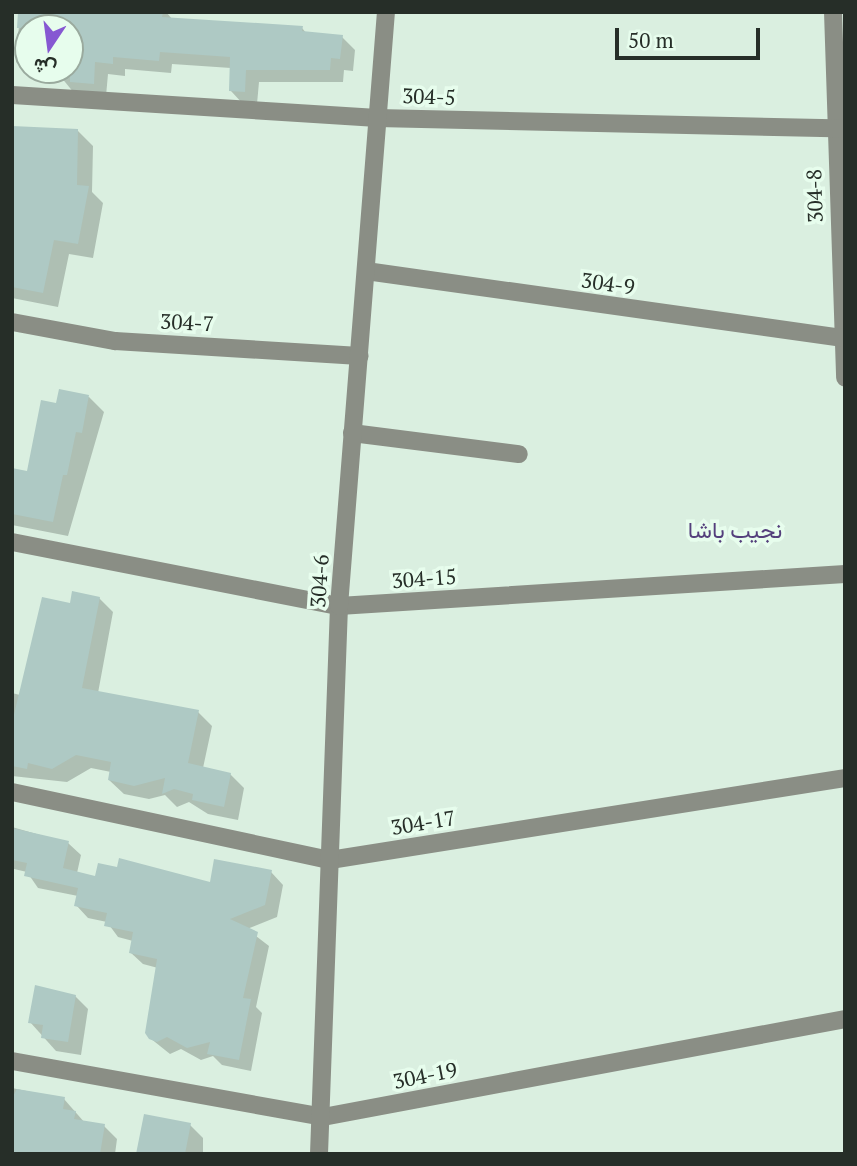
<!DOCTYPE html>
<meta charset="utf-8">
<style>
body{margin:0}
#map{position:relative;width:857px;height:1166px;overflow:hidden;background:#daefe0;font-family:"PT Serif",Vazirmatn,serif}
div>[style]{position:absolute}
[style*='--x']{left:calc(var(--x)*1px);top:calc(var(--y)*1px);width:calc(var(--w)*1px);rotate:calc(var(--a)*1deg)}
.shadow>*{inset:0;background:#0003}
.building>*{inset:0;background:#aec9c4}
.minor>*{height:18px;margin:-9px;padding:0 9px;transform-origin:9px;border-radius:9px;background:#8a8e85}
span{translate:-50% -50%;white-space:nowrap;text-align:center;line-height:1.15;-webkit-text-stroke:7px #e7fded;paint-order:stroke}
.street-label{font-size:21px;color:#262e28}
.neighbourhood-label{font-size:23px;color:#543f7c}
.frame{position:absolute;inset:0;border:14px solid #262e28;pointer-events:none}
.north{position:absolute;left:14px;top:14px;width:70px;height:70px;box-sizing:border-box;background:#e7fded;border:2px solid #9aaa9e;border-radius:50%;rotate:193deg;font-size:19px;font-weight:700;line-height:28px;text-align:center;color:#262e28}
.north::after{content:'';display:block;margin:auto;width:24px;height:32px;background:#8658d2;clip-path:polygon(50% 0,100% 100%,50% 72%,0 100%)}
.scale{position:absolute;left:615px;top:28px;width:145px;height:32px;box-sizing:border-box;border:4px solid #262e28;border-top:0;padding-left:9px;font-size:21px;line-height:24px;white-space:nowrap;color:#262e28;-webkit-text-stroke:5px #e7fded;paint-order:stroke}
</style>
<div id="map">
<div class="shadow">
<i style="clip-path:polygon(evenodd,20px 12px,166px 12px,173px 20px,302px 28px,307px 34px,342px 37px,355px 50px,353px 71px,344px 70px,343px 82px,259px 82px,257px 104px,243px 104px,231px 91px,231px 68px,172px 64px,171px 73px,125px 69px,125px 76px,108px 74px,106px 96px,74px 93px,61px 77px,29px 75px,16px 62px,20px 12px,28px 28px,70px 28px,70px 70px,28px 70px,28px 28px)"></i>
<i style="clip-path:polygon(12px 127px,78px 131px,93px 146px,92px 192px,103px 203px,93px 258px,69px 254px,58px 307px,12px 298px)"></i>
<i style="clip-path:polygon(89px 397px,104px 412px,68px 536px,12px 525px,12px 470px,28px 473px,57px 405px)"></i>
<i style="clip-path:polygon(99px 598px,113px 612px,98px 693px,198px 712px,212px 726px,203px 768px,230px 774px,244px 788px,238px 820px,208px 814px,189px 802px,177px 807px,165px 795px,149px 799px,124px 794px,109px 780px,111px 772px,91px 768px,67px 782px,12px 776px,12px 693px,20px 695px,71px 605px)"></i>
<i style="clip-path:polygon(12px 827px,68px 843px,81px 855px,77px 873px,96px 878px,211px 884px,271px 872px,283px 885px,277px 917px,247px 929px,269px 946px,256px 1007px,262px 1013px,251px 1071px,222px 1065px,213px 1056px,201px 1060px,181px 1049px,170px 1054px,150px 1038px,158px 968px,143px 964px,130px 952px,133px 941px,118px 937px,107px 922px,88px 918px,76px 905px,78px 896px,38px 888px,27px 872px,14px 869px)"></i>
<i style="clip-path:polygon(75px 996px,88px 1009px,81px 1055px,56px 1051px,30px 1022px)"></i>
<i style="clip-path:polygon(12px 1088px,64px 1099px,85px 1123px,104px 1126px,117px 1139px,115px 1154px,12px 1154px)"></i>
<i style="clip-path:polygon(190px 1125px,203px 1138px,203px 1154px,140px 1154px)"></i>
</div>
<div class="building">
<i style="clip-path:polygon(18px 12px,163px 12px,162px 17px,303px 26px,302px 31px,343px 35px,340px 59px,331px 58px,330px 70px,246px 70px,245px 92px,229px 91px,230px 57px,160px 52px,159px 61px,113px 57px,113px 64px,95px 62px,94px 84px,70px 82px,70px 28px,17px 28px)"></i>
<i style="clip-path:polygon(12px 126px,78px 129px,77px 185px,89px 186px,78px 244px,54px 240px,43px 293px,12px 287px)"></i>
<i style="clip-path:polygon(59px 389px,89px 395px,82px 433px,76px 432px,67px 475px,63px 475px,53px 522px,12px 514px,12px 468px,27px 471px,41px 400px,56px 403px)"></i>
<i style="clip-path:polygon(72px 591px,100px 597px,82px 688px,199px 710px,188px 763px,231px 773px,224px 807px,192px 800px,193px 794px,174px 789px,162px 794px,165px 778px,134px 786px,108px 780px,111px 762px,76px 755px,52px 769px,28px 763px,27px 769px,12px 766px,12px 723px,42px 597px,70px 603px)"></i>
<i style="clip-path:polygon(12px 828px,69px 841px,63px 868px,95px 876px,98px 863px,117px 867px,119px 858px,210px 882px,214px 859px,272px 870px,265px 905px,230px 919px,258px 932px,243px 998px,251px 999px,239px 1060px,207px 1054px,210px 1042px,187px 1048px,167px 1037px,157px 1042px,149px 1039px,145px 1033px,157px 959px,129px 953px,133px 932px,104px 926px,107px 913px,74px 906px,78px 888px,24px 876px,27px 863px,12px 860px)"></i>
<i style="clip-path:polygon(35px 985px,76px 995px,68px 1042px,41px 1038px,43px 1025px,28px 1023px)"></i>
<i style="clip-path:polygon(17px 1089px,65px 1097px,63px 1109px,76px 1111px,74px 1119px,105px 1124px,100px 1154px,12px 1154px,12px 1098px)"></i>
<i style="clip-path:polygon(144px 1114px,191px 1123px,185px 1154px,136px 1154px)"></i>
</div>
<div class="minor">
<i style="--x:833;--y:12;--w:366;--a:88.1"></i>
<i style="--x:12;--y:95;--w:366;--a:3.6"></i>
<i style="--x:377;--y:118;--w:468;--a:1.3"></i>
<i style="--x:366;--y:271;--w:484;--a:8"></i>
<i style="--x:12;--y:322;--w:105;--a:10.5"></i>
<i style="--x:115;--y:341;--w:245;--a:3.5"></i>
<i style="--x:352;--y:433;--w:168;--a:7.2"></i>
<i style="--x:12;--y:542;--w:333;--a:11.1"></i>
<i style="--x:339;--y:606;--w:507;--a:-3.62"></i>
<i style="--x:12;--y:792;--w:325;--a:12.1"></i>
<i style="--x:330;--y:860;--w:521;--a:-9.05"></i>
<i style="--x:12;--y:1061;--w:316;--a:10.2"></i>
<i style="--x:323;--y:1117;--w:531;--a:-10.63"></i>
<i style="--x:319;--y:1154;--w:548;--a:-87.91"></i>
<i style="--x:339;--y:606;--w:596;--a:-85.48"></i>
</div>
<div class="street-label">
<span style="left:429px;top:96px;rotate:2deg">304-5</span>
<span style="left:814px;top:196px;rotate:-92deg">304-8</span>
<span style="left:608px;top:283px;rotate:8deg">304-9</span>
<span style="left:187px;top:322px;rotate:3deg">304-7</span>
<span style="left:424px;top:578px;rotate:-4deg">304-15</span>
<span style="left:319px;top:581px;rotate:-86deg">304-6</span>
<span style="left:423px;top:822px;rotate:-9deg">304-17</span>
<span style="left:425px;top:1075px;rotate:-11deg">304-19</span>
</div>
<div class="neighbourhood-label">
<span style="left:735px;top:530px">نجيب باشا</span>
</div>
<div class="frame"></div>
<div class="north">ش</div>
<div class="scale">50 m</div>
</div>
